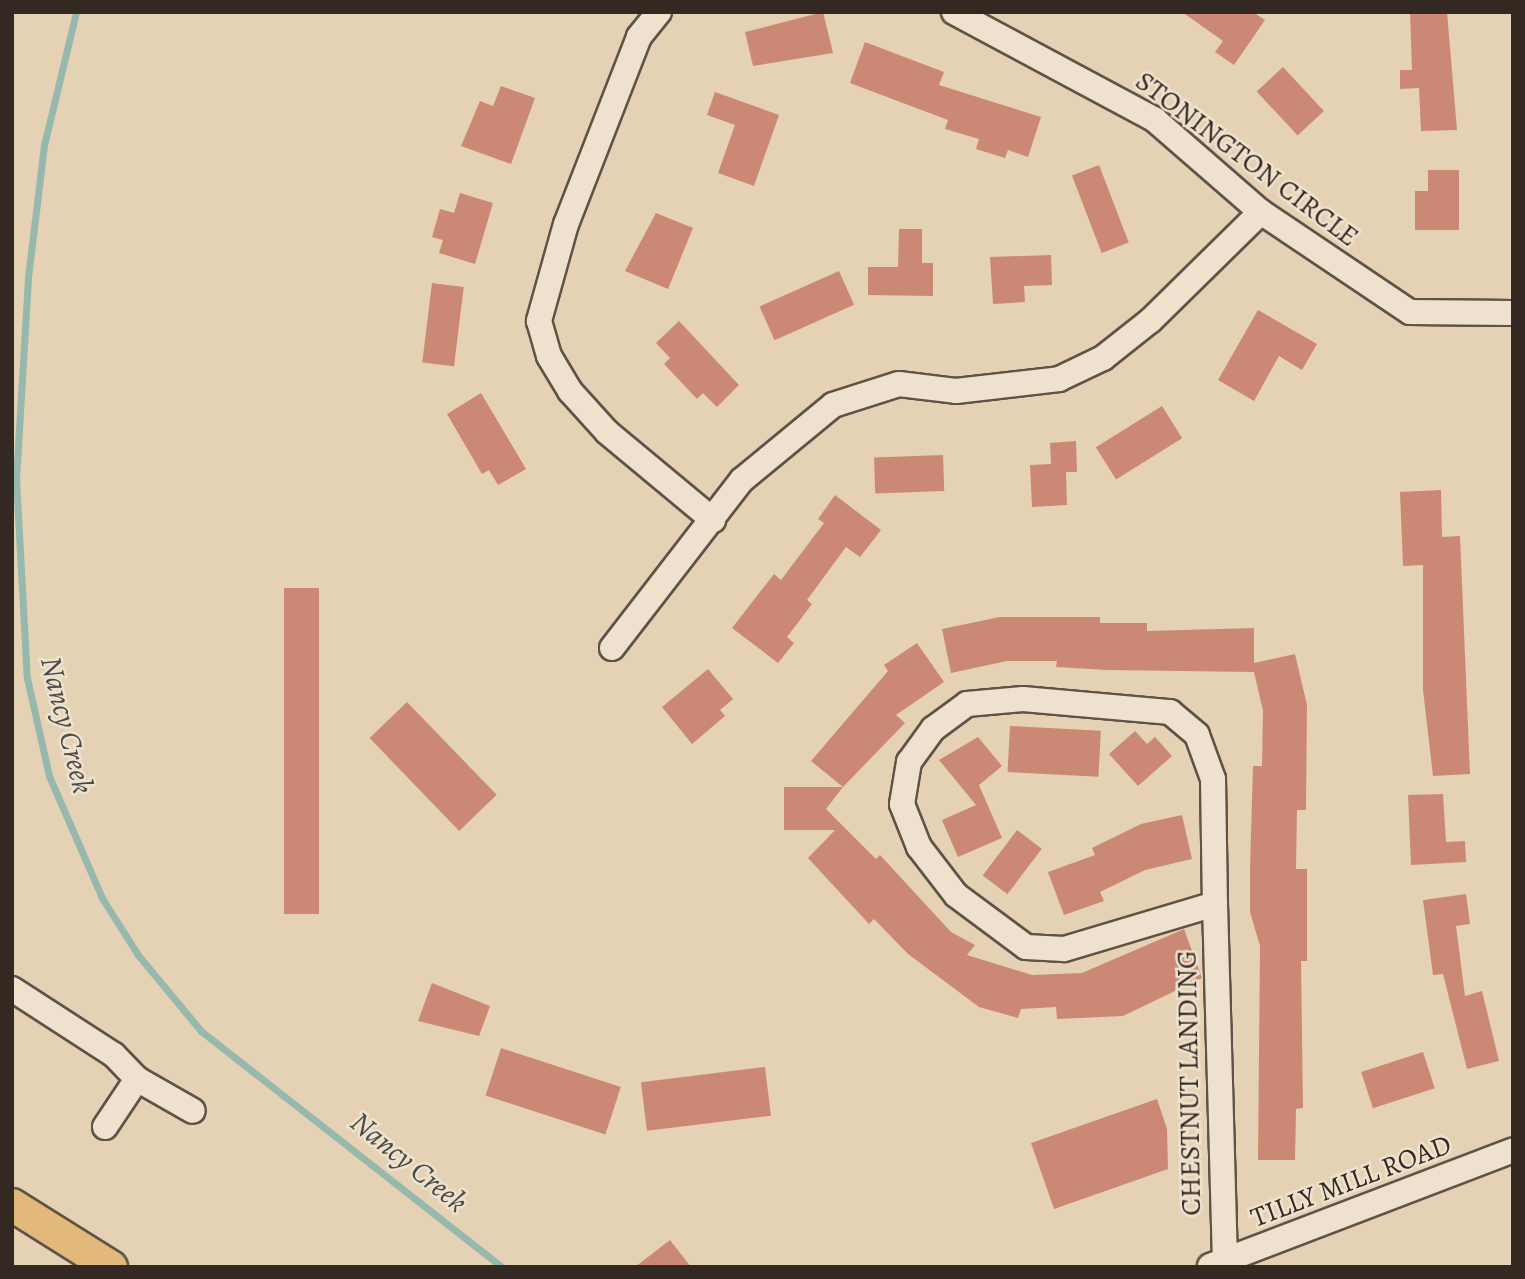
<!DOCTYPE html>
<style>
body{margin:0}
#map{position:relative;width:1525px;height:1279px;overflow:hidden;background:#e5d2b4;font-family:Alegreya,serif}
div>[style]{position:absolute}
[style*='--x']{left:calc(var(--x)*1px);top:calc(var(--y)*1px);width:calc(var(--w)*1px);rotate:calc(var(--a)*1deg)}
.stream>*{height:7px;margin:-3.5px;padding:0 3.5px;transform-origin:3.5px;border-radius:3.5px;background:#96b8ad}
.building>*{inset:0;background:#cb8975;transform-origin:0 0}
.roads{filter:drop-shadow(2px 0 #605247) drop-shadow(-2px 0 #605247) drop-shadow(0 2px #605247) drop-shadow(0 -2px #605247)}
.minor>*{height:24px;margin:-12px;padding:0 12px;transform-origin:12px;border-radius:12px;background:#eee2ce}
.major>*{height:32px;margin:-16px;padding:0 16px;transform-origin:16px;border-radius:16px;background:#e2b97a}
span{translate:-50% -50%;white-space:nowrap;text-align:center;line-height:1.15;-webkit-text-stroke:5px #eee2ce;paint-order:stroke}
.street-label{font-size:28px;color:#342823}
.water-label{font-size:30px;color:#4c4c46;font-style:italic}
.frame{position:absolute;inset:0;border:14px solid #342823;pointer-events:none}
</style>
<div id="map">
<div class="stream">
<i style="--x:76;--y:12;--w:137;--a:103.5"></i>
<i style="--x:44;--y:145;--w:134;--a:96.9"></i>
<i style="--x:28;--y:278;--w:200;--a:93.4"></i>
<i style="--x:16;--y:478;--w:200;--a:86.9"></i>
<i style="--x:27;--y:678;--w:100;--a:77.3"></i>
<i style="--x:49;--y:776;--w:133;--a:66.5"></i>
<i style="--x:102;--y:898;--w:67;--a:57.7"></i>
<i style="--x:138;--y:955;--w:99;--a:50.3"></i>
<i style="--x:201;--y:1031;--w:382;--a:38.1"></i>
</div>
<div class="building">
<i style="clip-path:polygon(823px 12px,833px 53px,753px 66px,745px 32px)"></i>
<i style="clip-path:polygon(1182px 12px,1253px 12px,1265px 20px,1234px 65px,1215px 52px,1223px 41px)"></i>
<i style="clip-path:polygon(1410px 12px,1447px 12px,1457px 130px,1421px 131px,1419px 88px,1400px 89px,1400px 70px,1412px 70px)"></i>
<i style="clip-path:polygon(865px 42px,944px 72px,939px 85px,1041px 117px,1028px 157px,1008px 150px,1005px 158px,976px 149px,979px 139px,945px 129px,948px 120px,850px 83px)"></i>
<i style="left:1283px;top:67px;width:60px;height:36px;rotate:47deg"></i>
<i style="clip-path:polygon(501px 86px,535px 98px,511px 164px,461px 146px,480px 101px,493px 106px)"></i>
<i style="clip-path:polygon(715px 92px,779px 115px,754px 186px,718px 173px,735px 125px,707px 115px)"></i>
<i style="left:1099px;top:165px;width:83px;height:29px;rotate:69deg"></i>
<i style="clip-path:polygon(1428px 170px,1459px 170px,1459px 230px,1415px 230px,1415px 191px,1428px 191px)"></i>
<i style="clip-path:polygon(460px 193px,493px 203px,475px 264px,439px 253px,443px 240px,432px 237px,440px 209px,454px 213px)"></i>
<i style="clip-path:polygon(656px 213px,693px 228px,668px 289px,625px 271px)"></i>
<i style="clip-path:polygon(899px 229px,922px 229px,922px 263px,933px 263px,933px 296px,868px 295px,868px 267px,898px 267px)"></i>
<i style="clip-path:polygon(1051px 255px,1052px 285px,1024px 286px,1025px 302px,993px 304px,990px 257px)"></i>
<i style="left:839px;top:271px;width:37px;height:87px;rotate:66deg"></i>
<i style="left:432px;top:283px;width:32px;height:80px;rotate:7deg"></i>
<i style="clip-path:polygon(1258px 310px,1317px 344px,1302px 370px,1279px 356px,1254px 401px,1218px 380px)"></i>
<i style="clip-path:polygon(679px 321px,739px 385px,717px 407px,703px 393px,697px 399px,664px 364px,670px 358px,656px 343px)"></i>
<i style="clip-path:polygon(481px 393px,526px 469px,498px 485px,489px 470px,482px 474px,447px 414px)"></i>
<i style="left:1162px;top:406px;width:38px;height:78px;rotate:58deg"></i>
<i style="clip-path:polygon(1076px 441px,1077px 472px,1066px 472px,1067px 505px,1032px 507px,1030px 465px,1051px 464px,1050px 443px)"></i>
<i style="left:943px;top:455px;width:36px;height:69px;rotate:88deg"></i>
<i style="clip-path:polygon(1441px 490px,1442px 537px,1460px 536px,1470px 774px,1433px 776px,1423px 690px,1423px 565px,1403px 566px,1400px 492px)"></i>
<i style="clip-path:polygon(835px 495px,881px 530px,860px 557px,846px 547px,807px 600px,812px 604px,787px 637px,794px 643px,778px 663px,732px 628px,774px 574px,781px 580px,824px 523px,818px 519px)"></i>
<i style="left:284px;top:588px;width:35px;height:326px"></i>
<i style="clip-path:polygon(1000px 617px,1100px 617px,1100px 623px,1147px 623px,1147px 631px,1254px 628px,1254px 663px,1295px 654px,1307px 705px,1306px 810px,1297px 810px,1296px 869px,1307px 869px,1307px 961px,1301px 961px,1303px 1108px,1296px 1109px,1295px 1160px,1258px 1160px,1260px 946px,1250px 912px,1250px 868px,1253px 766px,1262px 766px,1263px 711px,1254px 672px,1107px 670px,1056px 667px,1057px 661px,1007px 661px,951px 673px,942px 629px)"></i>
<i style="clip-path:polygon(917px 643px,944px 682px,896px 715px,905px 723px,843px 787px,811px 761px,888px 671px,884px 665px)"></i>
<i style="clip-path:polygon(708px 669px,733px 699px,720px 710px,725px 716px,692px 744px,662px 707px)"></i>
<i style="left:407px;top:702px;width:129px;height:52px;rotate:46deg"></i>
<i style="left:1010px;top:726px;width:91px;height:46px;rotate:3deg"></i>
<i style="clip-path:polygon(1135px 731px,1147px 744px,1155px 737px,1172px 756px,1138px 786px,1109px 754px)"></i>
<i style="clip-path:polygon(978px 737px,1002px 766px,979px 785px,1002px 838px,958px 857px,942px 820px,976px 805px,939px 760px)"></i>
<i style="clip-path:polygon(784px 787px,843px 787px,826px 809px,876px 859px,880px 855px,951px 932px,975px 945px,967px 955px,1032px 975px,1082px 973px,1184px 929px,1202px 978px,1123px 1016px,1057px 1019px,1056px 1007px,1021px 1009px,1018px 1018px,979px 1007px,908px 954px,874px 919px,869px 924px,808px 858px,835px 830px,784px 830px)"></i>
<i style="clip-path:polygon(1443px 794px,1446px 842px,1465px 841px,1466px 862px,1411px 865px,1408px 795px)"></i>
<i style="clip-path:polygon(1182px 815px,1192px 859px,1145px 870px,1100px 892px,1104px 901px,1064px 915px,1048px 872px,1095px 855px,1092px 848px,1141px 824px)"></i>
<i style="left:1017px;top:830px;width:31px;height:57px;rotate:37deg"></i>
<i style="clip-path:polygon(1466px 894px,1470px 924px,1456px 926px,1465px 996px,1482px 991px,1499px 1061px,1467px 1069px,1443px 974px,1433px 975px,1423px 900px)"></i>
<i style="clip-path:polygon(432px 983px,490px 1006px,479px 1036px,418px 1021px)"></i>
<i style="left:501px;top:1048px;width:126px;height:50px;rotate:18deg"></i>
<i style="left:1423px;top:1052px;width:38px;height:65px;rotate:72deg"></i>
<i style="left:765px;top:1067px;width:49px;height:125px;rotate:83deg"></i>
<i style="clip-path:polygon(1157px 1099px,1167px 1129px,1168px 1169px,1054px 1209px,1031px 1143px)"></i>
<i style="clip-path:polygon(670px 1240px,691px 1267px,635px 1267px)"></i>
</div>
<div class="roads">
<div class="minor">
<i style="--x:659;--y:12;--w:32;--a:129"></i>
<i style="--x:639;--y:37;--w:201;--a:111.3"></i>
<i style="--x:566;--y:224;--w:101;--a:105.6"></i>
<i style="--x:539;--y:321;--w:36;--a:74"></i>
<i style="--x:549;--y:356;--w:41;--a:59"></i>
<i style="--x:570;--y:391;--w:55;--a:47.9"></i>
<i style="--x:607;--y:432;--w:138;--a:39.7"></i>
<i style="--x:954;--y:12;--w:228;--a:28.2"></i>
<i style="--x:1155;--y:120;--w:140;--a:41"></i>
<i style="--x:1261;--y:212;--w:179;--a:33.9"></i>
<i style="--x:1410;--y:312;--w:103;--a:0.6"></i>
<i style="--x:612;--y:648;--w:212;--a:-52.3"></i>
<i style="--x:742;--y:480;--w:118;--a:-39.5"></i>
<i style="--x:833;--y:405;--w:69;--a:-17.7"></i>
<i style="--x:899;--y:384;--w:57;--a:7"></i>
<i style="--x:956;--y:391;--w:104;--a:-6.6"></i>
<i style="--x:1059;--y:379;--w:49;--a:-25.5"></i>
<i style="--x:1103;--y:358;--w:61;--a:-38.4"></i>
<i style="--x:1151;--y:320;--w:154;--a:-44.5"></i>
<i style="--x:1023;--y:699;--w:148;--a:5.1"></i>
<i style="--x:1170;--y:712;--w:35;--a:40"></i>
<i style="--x:1197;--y:735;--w:47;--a:70"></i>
<i style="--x:1213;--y:779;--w:125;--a:89.1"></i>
<i style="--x:1215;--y:904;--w:158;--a:163.4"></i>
<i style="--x:1064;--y:949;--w:38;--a:-177"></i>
<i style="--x:1026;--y:947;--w:87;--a:-143.4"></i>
<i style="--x:956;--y:895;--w:61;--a:-127.6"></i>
<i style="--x:919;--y:847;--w:46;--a:-111.6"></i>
<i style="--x:902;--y:804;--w:43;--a:-80.5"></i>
<i style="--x:909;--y:762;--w:41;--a:-54"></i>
<i style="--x:933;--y:729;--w:42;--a:-36.3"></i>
<i style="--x:967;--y:704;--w:56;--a:-5.1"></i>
<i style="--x:1215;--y:904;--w:363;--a:88.4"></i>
<i style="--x:12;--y:989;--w:121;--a:32.9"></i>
<i style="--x:114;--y:1055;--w:33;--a:46"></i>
<i style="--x:137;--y:1079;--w:64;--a:29.7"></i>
<i style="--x:105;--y:1127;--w:58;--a:-56.3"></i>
<i style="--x:1210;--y:1266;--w:324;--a:-20.9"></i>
</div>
<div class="major">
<i style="--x:12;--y:1205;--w:117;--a:32.1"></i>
</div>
</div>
<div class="street-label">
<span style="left:1247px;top:159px;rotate:37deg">STONINGTON CIRCLE</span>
<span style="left:1189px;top:1083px;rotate:-91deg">CHESTNUT LANDING</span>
<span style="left:1351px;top:1181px;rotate:-21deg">TILLY MILL ROAD</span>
</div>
<div class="water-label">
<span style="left:67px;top:725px;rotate:76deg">Nancy Creek</span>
<span style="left:409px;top:1162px;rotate:39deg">Nancy Creek</span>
</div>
<div class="frame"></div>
</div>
